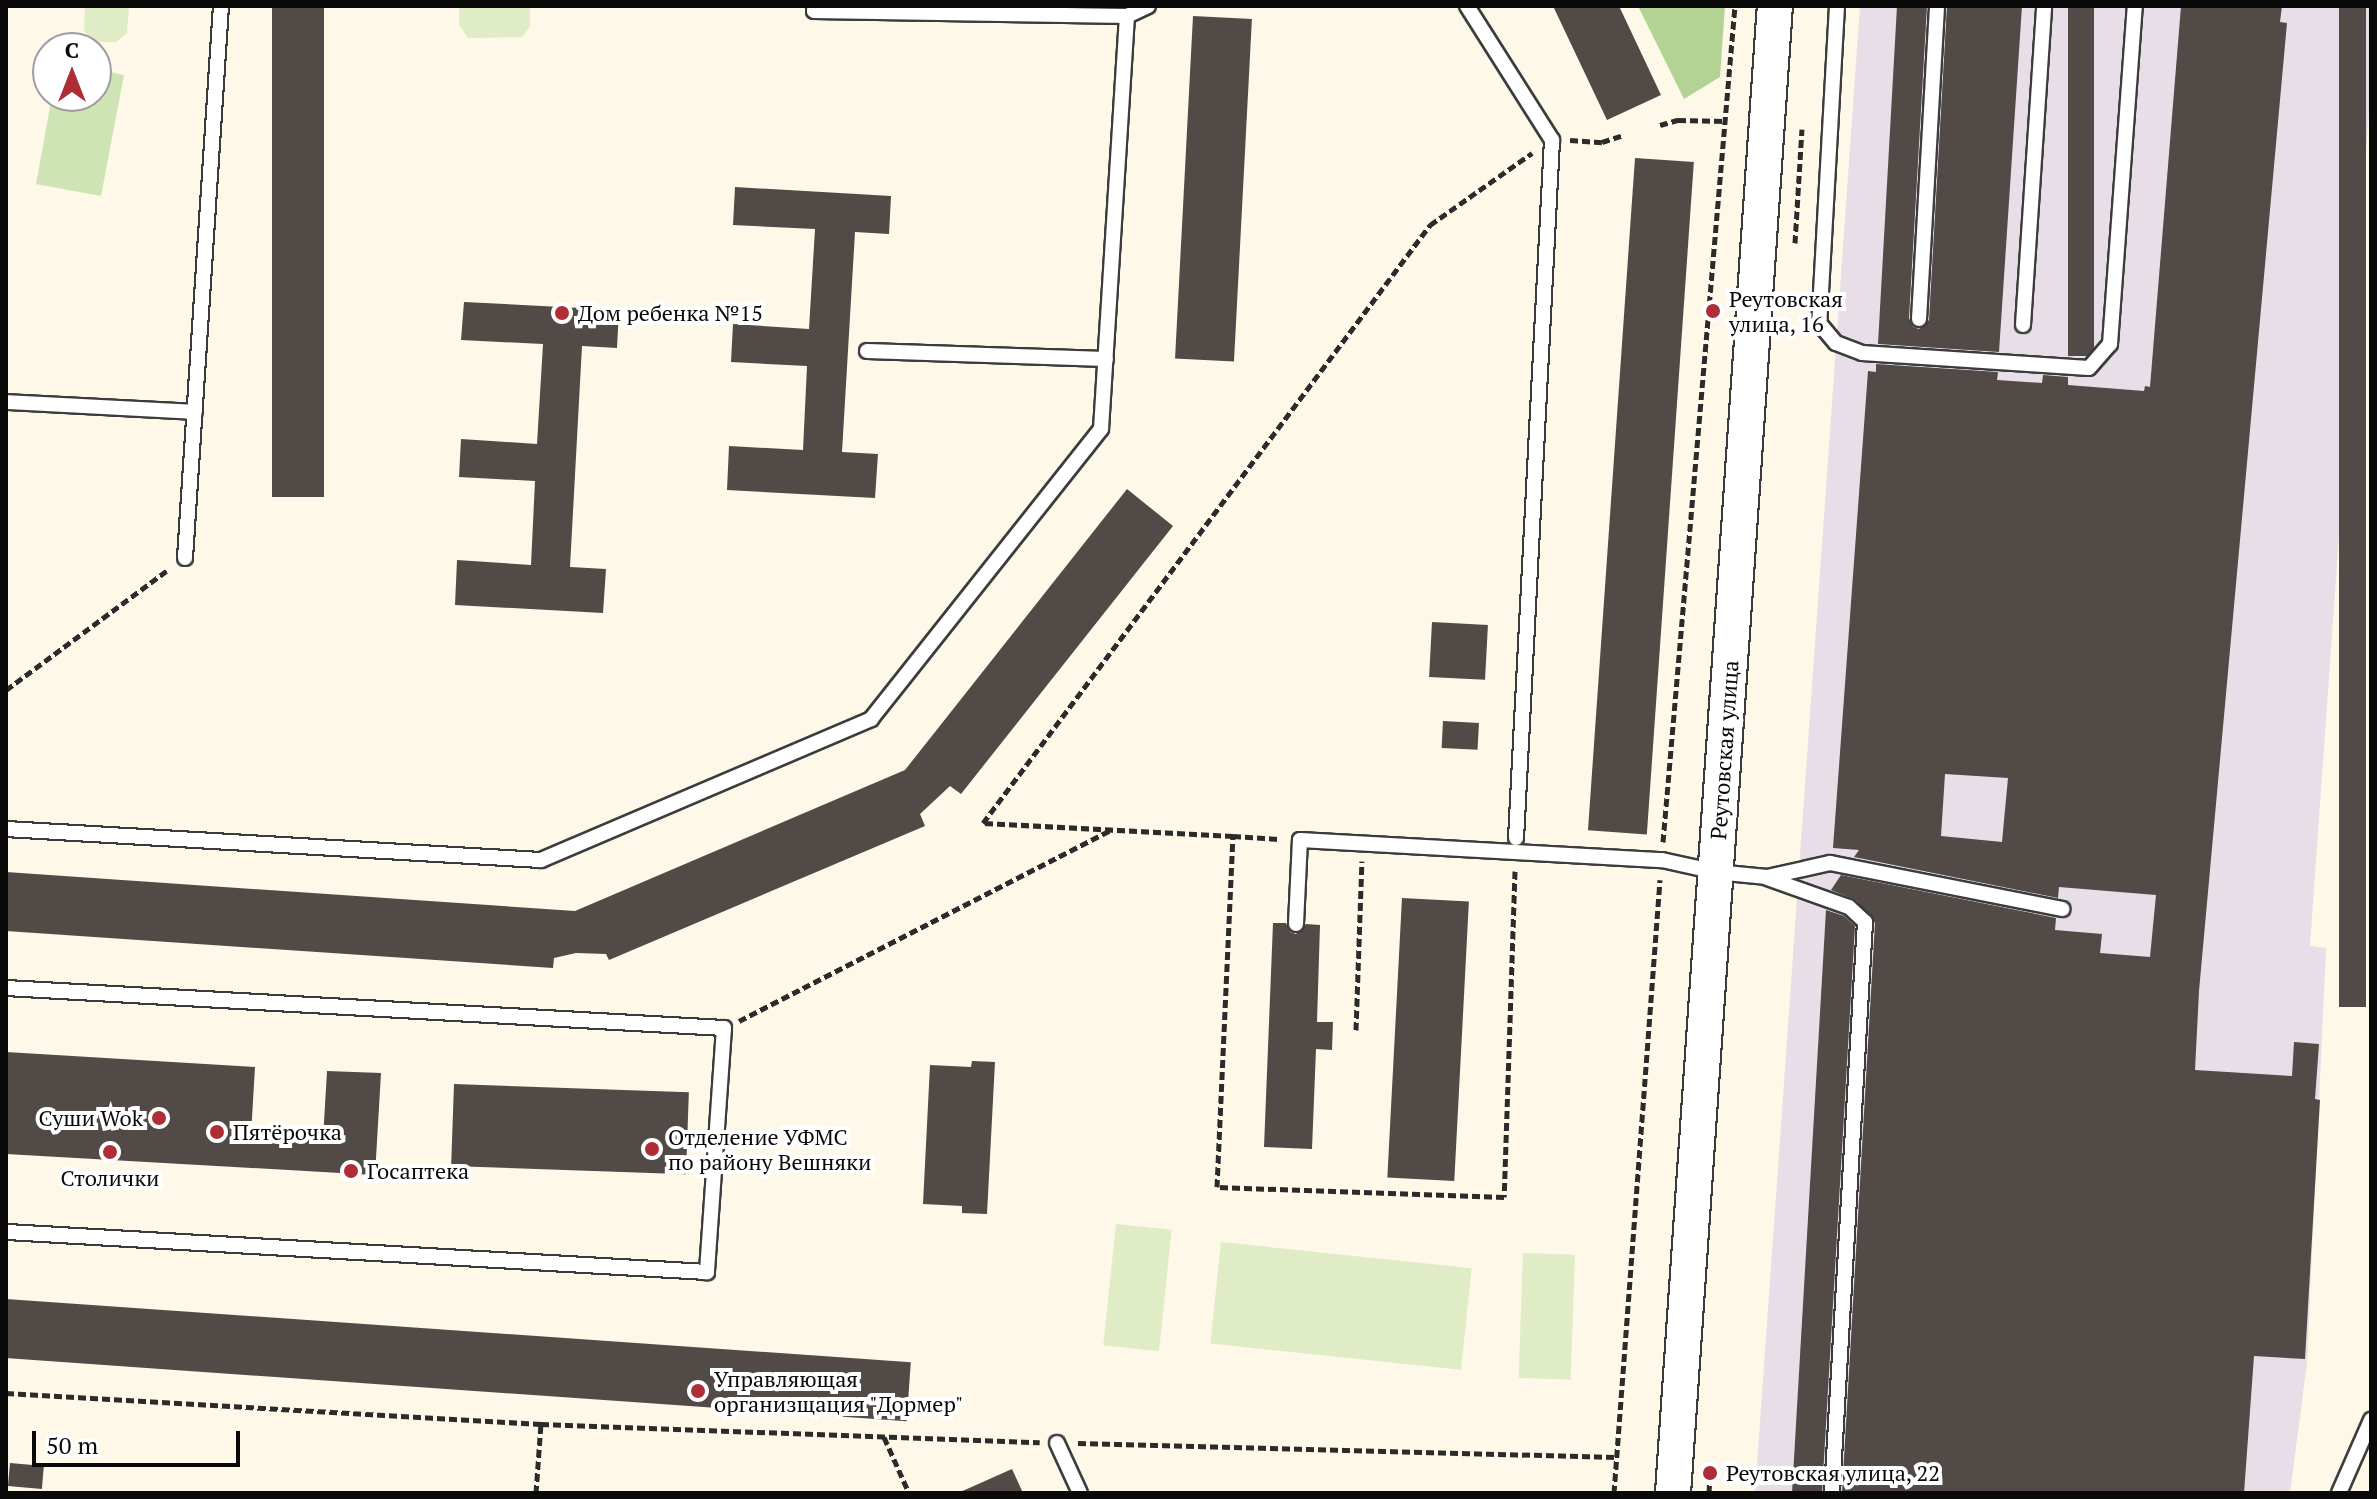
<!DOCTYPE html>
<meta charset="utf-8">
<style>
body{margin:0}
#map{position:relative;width:2377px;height:1499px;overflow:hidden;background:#fdf8e7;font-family:"PT Serif",serif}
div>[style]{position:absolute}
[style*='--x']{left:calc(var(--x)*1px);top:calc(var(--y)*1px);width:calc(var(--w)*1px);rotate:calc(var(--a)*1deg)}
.industrial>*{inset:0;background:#e7dee8}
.green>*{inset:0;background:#cfe4b5}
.forest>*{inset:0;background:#b3d395}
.pitch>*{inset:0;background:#e0ecc6;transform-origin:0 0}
.building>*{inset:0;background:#514a47;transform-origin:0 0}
.path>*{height:5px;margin-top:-2.5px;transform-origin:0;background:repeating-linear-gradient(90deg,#2b2b2b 0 8px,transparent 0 12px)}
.roads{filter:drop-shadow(2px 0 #3c3c3c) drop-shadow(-2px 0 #3c3c3c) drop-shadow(0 2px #3c3c3c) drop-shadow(0 -2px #3c3c3c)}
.service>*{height:14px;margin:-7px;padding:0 7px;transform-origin:7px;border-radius:7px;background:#fff}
.tertiary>*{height:34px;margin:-17px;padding:0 17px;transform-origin:17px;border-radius:17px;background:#fff}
.dots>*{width:22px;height:22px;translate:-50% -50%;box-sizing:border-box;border:4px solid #fff;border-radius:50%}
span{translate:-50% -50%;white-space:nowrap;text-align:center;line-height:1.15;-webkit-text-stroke:8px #fff;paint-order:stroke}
.poi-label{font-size:22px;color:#090909}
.left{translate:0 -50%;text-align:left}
.right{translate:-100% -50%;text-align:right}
.street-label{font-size:22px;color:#090909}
.frame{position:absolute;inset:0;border:8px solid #090909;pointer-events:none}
.north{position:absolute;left:32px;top:32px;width:80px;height:80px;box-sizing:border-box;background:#fff;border:2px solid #9d9d9d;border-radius:50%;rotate:0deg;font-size:22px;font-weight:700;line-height:32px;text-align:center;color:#090909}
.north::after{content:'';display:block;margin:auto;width:28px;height:36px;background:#ae2d37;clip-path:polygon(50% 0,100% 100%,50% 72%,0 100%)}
.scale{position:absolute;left:32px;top:1431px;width:208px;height:36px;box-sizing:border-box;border:4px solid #090909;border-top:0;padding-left:10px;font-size:24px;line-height:28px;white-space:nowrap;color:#090909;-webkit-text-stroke:6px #fff;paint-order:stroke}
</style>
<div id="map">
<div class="industrial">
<i style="clip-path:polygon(1860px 6px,2371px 6px,2371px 82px,2310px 946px,2326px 948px,2307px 1363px,2290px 1493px,1755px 1493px)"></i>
</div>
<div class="green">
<i style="clip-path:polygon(96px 69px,124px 75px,101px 196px,36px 184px,52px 96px,96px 96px)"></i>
</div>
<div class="forest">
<i style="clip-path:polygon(1638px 6px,1725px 6px,1720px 77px,1684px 99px)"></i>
</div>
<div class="pitch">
<i style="clip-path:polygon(85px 6px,129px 6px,127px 33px,116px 42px,94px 42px,84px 30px)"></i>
<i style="clip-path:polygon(459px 6px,530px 6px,530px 26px,522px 37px,468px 38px,459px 25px)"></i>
<i style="left:1116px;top:1224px;width:56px;height:122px;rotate:6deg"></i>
<i style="left:1221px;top:1242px;width:252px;height:102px;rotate:6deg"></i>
<i style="left:1523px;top:1253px;width:52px;height:125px;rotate:2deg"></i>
</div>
<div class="building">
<i style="left:272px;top:6px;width:52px;height:491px"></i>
<i style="clip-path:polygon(1553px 6px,1619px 6px,1661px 95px,1607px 120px)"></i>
<i style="clip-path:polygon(1897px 6px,1927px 6px,1909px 318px,1913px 327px,1919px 329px,1929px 320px,1947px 6px,2022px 6px,1999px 352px,1878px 344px)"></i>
<i style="left:2068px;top:6px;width:26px;height:350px"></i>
<i style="clip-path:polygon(evenodd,2181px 6px,2282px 6px,2280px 22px,2287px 23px,2199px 991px,2195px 1070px,2292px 1076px,2294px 1042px,2319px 1044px,2315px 1099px,2320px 1100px,2305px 1359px,2254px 1356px,2244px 1493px,1842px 1493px,1875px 923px,1856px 900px,1831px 890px,1841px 875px,2056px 918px,2055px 930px,2102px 934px,2100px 953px,2150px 957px,2156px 895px,2059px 887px,2058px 898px,1854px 857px,1859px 850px,1833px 848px,1868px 371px,1876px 372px,1876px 364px,1998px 372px,1997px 380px,2042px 383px,2043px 375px,2068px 377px,2068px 385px,2144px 391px,2145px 386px,2150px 387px,2181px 6px,1945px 774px,2008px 778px,2002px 842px,1941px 836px,1945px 774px)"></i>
<i style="left:2339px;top:6px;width:27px;height:1001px"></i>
<i style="left:1193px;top:16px;width:59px;height:343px;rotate:3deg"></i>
<i style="left:1635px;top:158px;width:59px;height:674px;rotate:4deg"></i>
<i style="clip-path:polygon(735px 187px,891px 196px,889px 234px,855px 232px,842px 452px,878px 454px,875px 498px,727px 490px,729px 446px,803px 450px,807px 366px,731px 362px,733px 324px,809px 329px,815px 229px,733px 225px)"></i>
<i style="clip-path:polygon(464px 302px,619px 310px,617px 348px,582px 346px,570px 567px,606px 569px,603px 613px,455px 605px,457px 560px,531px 565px,535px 481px,459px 477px,461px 439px,537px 444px,543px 344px,461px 340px)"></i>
<i style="clip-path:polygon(1127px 489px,1173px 526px,961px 794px,950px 786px,920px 814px,925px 826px,609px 960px,606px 954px,576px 953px,554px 958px,553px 968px,6px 931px,6px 872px,575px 911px,905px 770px)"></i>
<i style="left:1432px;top:622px;width:56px;height:55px;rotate:3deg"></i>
<i style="left:1443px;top:721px;width:36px;height:27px;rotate:3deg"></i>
<i style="left:1402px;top:898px;width:67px;height:280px;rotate:3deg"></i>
<i style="clip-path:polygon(1826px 910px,1844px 916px,1855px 926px,1822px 1493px,1792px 1493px)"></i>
<i style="clip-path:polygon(1273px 923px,1286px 923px,1290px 932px,1296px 934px,1306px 924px,1320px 925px,1317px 1022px,1333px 1022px,1332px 1050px,1316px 1049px,1312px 1149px,1264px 1147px)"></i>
<i style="clip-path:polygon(6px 1052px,255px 1067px,251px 1135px,323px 1139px,327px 1071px,381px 1073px,375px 1175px,6px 1154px)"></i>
<i style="clip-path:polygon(972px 1061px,995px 1062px,987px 1214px,962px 1213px,962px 1206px,923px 1204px,930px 1065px,971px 1067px)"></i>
<i style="left:454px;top:1084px;width:235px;height:82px;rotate:2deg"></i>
<i style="left:6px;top:1299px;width:907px;height:59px;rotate:4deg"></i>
<i style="left:10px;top:1463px;width:34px;height:23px;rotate:5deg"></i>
<i style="clip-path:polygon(1012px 1469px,1023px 1493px,958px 1493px)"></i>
</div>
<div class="path">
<i style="--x:1660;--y:125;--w:19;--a:-16"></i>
<i style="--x:1678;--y:120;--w:48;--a:1.2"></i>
<i style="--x:1570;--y:140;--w:32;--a:4"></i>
<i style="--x:1602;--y:142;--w:23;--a:-18"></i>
<i style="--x:1795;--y:243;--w:114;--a:-86.5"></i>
<i style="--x:6;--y:690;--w:203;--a:-36.6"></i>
<i style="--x:1233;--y:836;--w:47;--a:3.7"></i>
<i style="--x:1663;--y:842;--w:839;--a:-85.08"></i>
<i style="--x:1515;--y:871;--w:326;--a:91.9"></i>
<i style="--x:1504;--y:1197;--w:287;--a:-178"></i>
<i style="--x:1217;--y:1187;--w:351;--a:-87.4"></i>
<i style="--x:1233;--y:836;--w:250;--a:-177"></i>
<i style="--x:983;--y:823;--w:747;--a:-53.22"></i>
<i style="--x:1430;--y:225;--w:125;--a:-35.2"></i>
<i style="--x:739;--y:1021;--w:418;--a:-27.2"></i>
<i style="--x:1356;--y:1030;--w:169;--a:-88"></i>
<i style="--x:6;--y:1393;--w:536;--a:3.32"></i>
<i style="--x:541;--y:1424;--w:499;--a:2.1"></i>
<i style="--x:884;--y:1437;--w:61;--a:65.9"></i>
<i style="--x:1078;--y:1443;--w:538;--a:1.49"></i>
<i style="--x:536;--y:1493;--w:69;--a:-85.9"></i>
<i style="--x:1614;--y:1493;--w:615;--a:-85.71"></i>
<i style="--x:1709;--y:1493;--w:20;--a:-87"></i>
</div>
<div class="roads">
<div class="service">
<i style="--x:815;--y:6;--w:5;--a:101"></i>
<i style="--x:814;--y:11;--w:313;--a:0.9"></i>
<i style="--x:1467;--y:6;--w:159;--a:57.6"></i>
<i style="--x:1552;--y:140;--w:699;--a:92.95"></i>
<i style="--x:1837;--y:6;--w:318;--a:93.2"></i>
<i style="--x:1819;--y:323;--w:26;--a:50"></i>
<i style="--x:1836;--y:343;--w:28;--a:21"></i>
<i style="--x:1862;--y:353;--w:227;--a:3.8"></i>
<i style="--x:2089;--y:368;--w:32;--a:-49"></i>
<i style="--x:2110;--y:344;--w:339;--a:-85.8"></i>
<i style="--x:1919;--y:319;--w:314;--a:-86.7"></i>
<i style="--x:2023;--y:325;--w:320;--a:-86.2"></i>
<i style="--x:867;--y:351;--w:239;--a:1.9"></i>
<i style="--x:6;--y:402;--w:189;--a:3"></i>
<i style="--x:185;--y:558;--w:553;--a:-86.27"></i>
<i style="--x:6;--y:829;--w:536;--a:3.32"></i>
<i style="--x:541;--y:860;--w:359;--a:-23.1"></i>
<i style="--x:871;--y:719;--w:370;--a:-51.6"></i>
<i style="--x:1101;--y:429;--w:414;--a:-86.4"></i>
<i style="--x:1127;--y:16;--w:23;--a:-25"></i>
<i style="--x:1767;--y:878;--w:87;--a:19.5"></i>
<i style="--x:1849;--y:907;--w:22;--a:43"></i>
<i style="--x:1865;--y:922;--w:572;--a:93.31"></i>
<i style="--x:1296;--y:924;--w:84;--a:-87.3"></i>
<i style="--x:1300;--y:840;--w:363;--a:3.2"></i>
<i style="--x:1662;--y:860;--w:55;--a:12.5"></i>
<i style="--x:1716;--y:872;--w:51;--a:5.6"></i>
<i style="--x:1767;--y:877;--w:65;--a:-12.5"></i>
<i style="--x:1830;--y:863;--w:237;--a:11.2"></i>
<i style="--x:6;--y:988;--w:719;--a:3.19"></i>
<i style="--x:724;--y:1028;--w:245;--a:94"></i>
<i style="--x:707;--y:1272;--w:702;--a:-176.73"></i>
<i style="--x:1057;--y:1443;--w:55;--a:65.3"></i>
<i style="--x:2339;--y:1493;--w:80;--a:-66.3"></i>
</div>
<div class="tertiary">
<i style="--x:1673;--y:1493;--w:1490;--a:-86.08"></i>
</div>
</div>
<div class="dots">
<i style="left:1713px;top:311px;background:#ae2d37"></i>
<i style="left:562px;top:313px;background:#ae2d37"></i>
<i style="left:159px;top:1118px;background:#ae2d37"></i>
<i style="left:217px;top:1132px;background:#ae2d37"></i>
<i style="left:652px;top:1149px;background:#ae2d37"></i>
<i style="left:110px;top:1152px;background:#ae2d37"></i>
<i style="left:351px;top:1171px;background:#ae2d37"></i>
<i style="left:698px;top:1391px;background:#ae2d37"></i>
<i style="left:1710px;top:1473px;background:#ae2d37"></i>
</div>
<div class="poi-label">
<span class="left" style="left:1729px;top:311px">Реутовская<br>улица, 16</span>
<span class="left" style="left:578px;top:313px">Дом ребенка №15</span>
<span class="right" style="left:143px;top:1118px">Суши Wok</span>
<span class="left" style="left:233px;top:1132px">Пятёрочка</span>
<span class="left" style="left:668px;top:1149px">Отделение УФМС<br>по району Вешняки</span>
<span class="left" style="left:367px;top:1171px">Госаптека</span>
<span style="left:110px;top:1178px">Столички</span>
<span class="left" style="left:714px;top:1391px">Управляющая<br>организщация "Дормер"</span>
<span class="left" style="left:1726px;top:1473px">Реутовская улица, 22</span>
</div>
<div class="street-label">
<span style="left:1724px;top:750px;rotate:-86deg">Реутовская улица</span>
</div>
<div class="frame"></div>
<div class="north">С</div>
<div class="scale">50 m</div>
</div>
